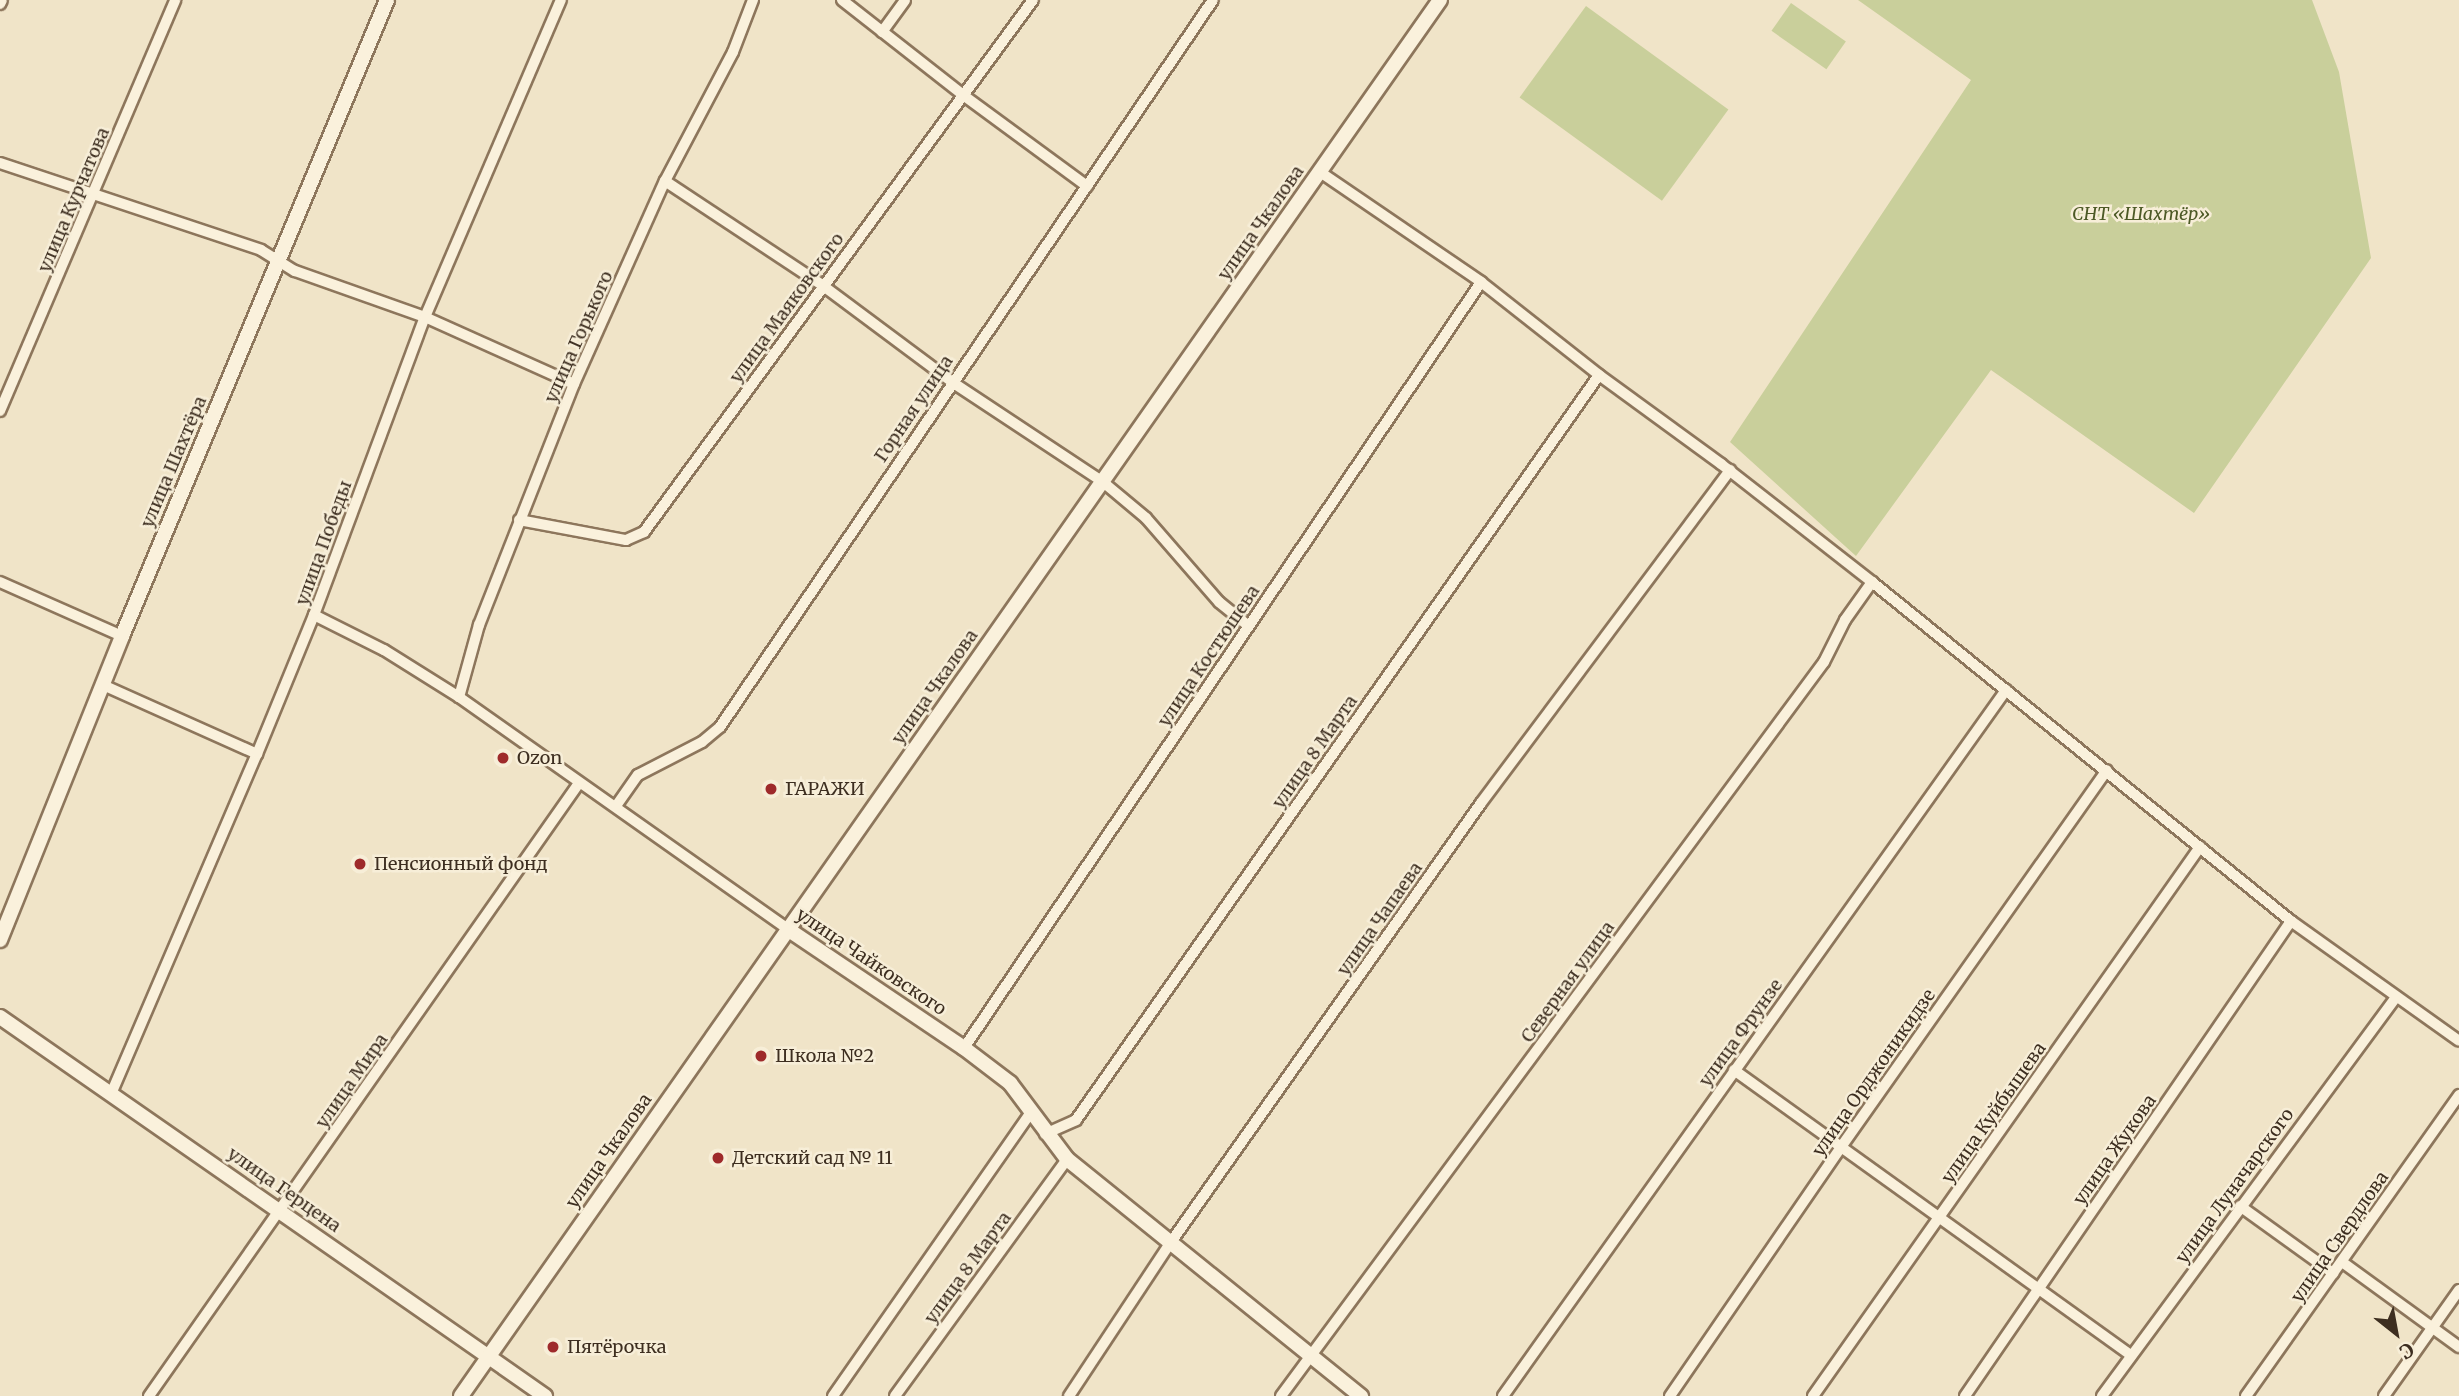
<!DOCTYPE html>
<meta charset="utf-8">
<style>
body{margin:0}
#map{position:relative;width:2459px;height:1396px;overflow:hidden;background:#f0e4c8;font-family:Merriweather,serif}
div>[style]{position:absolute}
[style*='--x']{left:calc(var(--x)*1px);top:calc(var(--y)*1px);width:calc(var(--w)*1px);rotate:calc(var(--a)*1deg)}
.green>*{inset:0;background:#c9cf9b;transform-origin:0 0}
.roads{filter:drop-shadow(2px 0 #8d765c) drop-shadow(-2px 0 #8d765c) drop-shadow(0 2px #8d765c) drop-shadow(0 -2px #8d765c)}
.street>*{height:10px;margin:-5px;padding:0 5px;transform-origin:5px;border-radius:5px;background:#faf1dc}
.secondary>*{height:14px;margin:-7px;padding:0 7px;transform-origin:7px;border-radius:7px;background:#faf1dc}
.dots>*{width:19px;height:19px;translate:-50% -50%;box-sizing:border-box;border:4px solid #f7eed8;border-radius:50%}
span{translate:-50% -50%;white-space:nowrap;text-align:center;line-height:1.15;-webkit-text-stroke:5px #f7eed8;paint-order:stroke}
.street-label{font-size:18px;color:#3d2e20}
.park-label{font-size:18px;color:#4d5a26;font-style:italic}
.poi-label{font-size:18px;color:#3d2e20}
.left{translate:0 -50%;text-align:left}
.north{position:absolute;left:2361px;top:1298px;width:70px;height:70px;-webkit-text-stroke:5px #f7eed8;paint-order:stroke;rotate:149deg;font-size:19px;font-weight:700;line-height:28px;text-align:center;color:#3d2e20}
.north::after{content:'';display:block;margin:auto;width:24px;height:32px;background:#3d2e20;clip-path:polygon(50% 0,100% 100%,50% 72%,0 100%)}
</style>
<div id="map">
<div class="green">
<i style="clip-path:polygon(1858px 0,2312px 0,2339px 72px,2371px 258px,2194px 513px,1991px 370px,1856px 556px,1730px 442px,1971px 80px)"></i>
<i style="left:1791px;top:3px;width:67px;height:34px;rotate:35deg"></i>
<i style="left:1586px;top:6px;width:176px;height:113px;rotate:36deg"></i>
</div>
<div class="roads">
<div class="street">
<i style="--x:842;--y:0;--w:154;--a:38.1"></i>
<i style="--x:963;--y:95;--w:154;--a:36.3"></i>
<i style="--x:0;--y:4;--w:4;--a:-63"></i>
<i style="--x:882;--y:32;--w:39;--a:-54"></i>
<i style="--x:0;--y:163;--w:275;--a:18.4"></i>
<i style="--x:261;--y:250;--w:40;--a:32"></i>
<i style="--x:295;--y:271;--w:138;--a:19.5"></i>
<i style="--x:425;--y:317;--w:163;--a:24.2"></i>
<i style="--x:1320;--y:172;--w:195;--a:34.3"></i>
<i style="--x:1481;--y:282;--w:150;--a:38.2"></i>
<i style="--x:1599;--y:375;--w:151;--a:36.1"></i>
<i style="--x:1721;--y:464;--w:192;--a:38"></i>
<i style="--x:1872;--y:582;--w:539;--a:38.98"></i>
<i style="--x:2291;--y:921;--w:206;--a:35.5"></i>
<i style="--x:665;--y:181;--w:188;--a:33.5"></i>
<i style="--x:822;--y:285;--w:162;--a:36.7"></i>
<i style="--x:952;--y:382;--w:181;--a:33.5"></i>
<i style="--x:1103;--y:482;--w:56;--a:39.9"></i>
<i style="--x:1146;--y:518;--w:111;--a:49"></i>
<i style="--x:1219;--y:602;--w:38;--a:39"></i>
<i style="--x:0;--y:411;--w:447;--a:-66.9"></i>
<i style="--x:519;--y:520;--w:109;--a:10.6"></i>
<i style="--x:626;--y:540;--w:20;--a:-24"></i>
<i style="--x:644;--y:532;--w:659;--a:-53.83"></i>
<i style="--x:0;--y:582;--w:133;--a:23.9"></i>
<i style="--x:314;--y:615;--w:78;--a:26.6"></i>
<i style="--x:384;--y:650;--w:89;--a:32.1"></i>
<i style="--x:459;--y:697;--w:404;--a:35.2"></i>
<i style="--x:103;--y:685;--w:169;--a:24.1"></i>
<i style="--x:459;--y:697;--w:75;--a:-74.5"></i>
<i style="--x:479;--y:625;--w:259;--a:-68.5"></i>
<i style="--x:574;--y:384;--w:222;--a:-65.9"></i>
<i style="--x:665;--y:181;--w:146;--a:-62.2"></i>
<i style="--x:733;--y:52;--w:56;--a:-69"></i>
<i style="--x:616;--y:806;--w:38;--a:-55"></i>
<i style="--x:638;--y:775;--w:72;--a:-27.3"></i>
<i style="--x:702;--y:742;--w:23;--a:-40"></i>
<i style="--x:720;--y:727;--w:878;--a:-55.86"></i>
<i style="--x:964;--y:1048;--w:924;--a:-55.98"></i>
<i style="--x:1734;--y:1070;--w:489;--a:35.7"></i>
<i style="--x:111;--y:1094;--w:370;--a:-66.8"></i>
<i style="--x:257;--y:754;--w:150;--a:-67.7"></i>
<i style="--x:314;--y:615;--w:318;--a:-69.6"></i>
<i style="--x:425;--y:317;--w:345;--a:-66.8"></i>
<i style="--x:1045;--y:1134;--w:34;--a:-24"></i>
<i style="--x:1076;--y:1120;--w:910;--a:-54.93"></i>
<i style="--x:2240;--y:1206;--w:115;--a:35.8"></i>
<i style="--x:2342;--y:1262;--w:145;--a:36"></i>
<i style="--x:149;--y:1396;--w:749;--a:-54.95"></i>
<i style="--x:833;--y:1396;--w:348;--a:-55.1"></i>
<i style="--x:895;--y:1396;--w:293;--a:-54"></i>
<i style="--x:1069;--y:1396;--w:185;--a:-56.5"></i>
<i style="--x:1171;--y:1242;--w:537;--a:-54.77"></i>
<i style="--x:1481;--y:803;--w:416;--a:-53.2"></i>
<i style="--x:1281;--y:1396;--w:913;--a:-53.51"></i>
<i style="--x:1824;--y:662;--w:47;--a:-63.4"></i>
<i style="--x:1845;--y:620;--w:47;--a:-54.6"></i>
<i style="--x:1503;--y:1396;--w:867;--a:-54.53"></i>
<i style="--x:1670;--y:1396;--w:302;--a:-55.5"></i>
<i style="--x:1841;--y:1147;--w:461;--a:-54.8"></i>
<i style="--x:1813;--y:1396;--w:672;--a:-54.82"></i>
<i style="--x:1965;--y:1396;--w:576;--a:-55.54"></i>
<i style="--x:2102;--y:1396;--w:496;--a:-53.6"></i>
<i style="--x:2246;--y:1396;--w:369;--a:-54.7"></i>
<i style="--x:2384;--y:1396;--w:130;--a:-54.7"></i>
</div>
<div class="secondary">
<i style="--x:789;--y:930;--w:211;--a:34"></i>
<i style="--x:964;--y:1048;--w:58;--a:37.3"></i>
<i style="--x:1010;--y:1083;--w:95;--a:53.1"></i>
<i style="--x:1067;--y:1159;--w:378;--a:38.9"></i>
<i style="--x:0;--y:940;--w:328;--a:-68.1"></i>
<i style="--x:122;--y:636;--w:689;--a:-67.38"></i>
<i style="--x:0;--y:1017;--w:664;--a:34.82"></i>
<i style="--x:461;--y:1396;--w:1705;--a:-54.96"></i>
</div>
</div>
<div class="dots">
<i style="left:503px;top:758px;background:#9e2a2b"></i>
<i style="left:771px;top:789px;background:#9e2a2b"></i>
<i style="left:360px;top:864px;background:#9e2a2b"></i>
<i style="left:761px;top:1056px;background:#9e2a2b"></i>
<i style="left:718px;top:1158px;background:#9e2a2b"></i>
<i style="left:553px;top:1347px;background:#9e2a2b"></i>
</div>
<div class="street-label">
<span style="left:74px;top:200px;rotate:-67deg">улица Курчатова</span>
<span style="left:1261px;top:223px;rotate:-55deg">улица Чкалова</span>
<span style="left:787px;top:308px;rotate:-54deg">улица Маяковского</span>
<span style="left:579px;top:337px;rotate:-66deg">улица Горького</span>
<span style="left:914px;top:409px;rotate:-56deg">Горная улица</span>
<span style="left:174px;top:462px;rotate:-67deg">улица Шахтёра</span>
<span style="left:324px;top:543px;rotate:-70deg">улица Победы</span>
<span style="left:1209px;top:656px;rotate:-56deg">улица Костюшева</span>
<span style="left:935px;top:687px;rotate:-55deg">улица Чкалова</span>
<span style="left:1315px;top:752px;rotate:-55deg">улица 8 Марта</span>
<span style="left:1380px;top:919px;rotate:-55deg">улица Чапаева</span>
<span style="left:871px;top:962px;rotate:34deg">улица Чайковского</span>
<span style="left:1568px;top:982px;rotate:-54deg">Северная улица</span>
<span style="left:1741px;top:1033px;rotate:-54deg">улица Фрунзе</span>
<span style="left:1874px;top:1073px;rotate:-55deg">улица Орджоникидзе</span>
<span style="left:352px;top:1081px;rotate:-55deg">улица Мира</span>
<span style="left:1994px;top:1113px;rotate:-55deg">улица Куйбышева</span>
<span style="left:2115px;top:1150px;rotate:-55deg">улица Жукова</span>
<span style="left:609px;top:1151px;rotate:-55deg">улица Чкалова</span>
<span style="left:2235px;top:1186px;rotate:-54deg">улица Луначарского</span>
<span style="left:284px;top:1190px;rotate:35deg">улица Герцена</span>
<span style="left:2340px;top:1237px;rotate:-55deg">улица Свердлова</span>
<span style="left:968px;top:1268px;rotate:-54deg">улица 8 Марта</span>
</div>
<div class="park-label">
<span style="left:2141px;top:214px">СНТ «Шахтёр»</span>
</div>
<div class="poi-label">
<span class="left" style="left:517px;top:758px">Ozon</span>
<span class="left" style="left:785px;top:789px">ГАРАЖИ</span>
<span class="left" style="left:374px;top:864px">Пенсионный фонд</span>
<span class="left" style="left:775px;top:1056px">Школа №2</span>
<span class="left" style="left:732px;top:1158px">Детский сад № 11</span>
<span class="left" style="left:567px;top:1347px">Пятёрочка</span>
</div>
<div class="north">С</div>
</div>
